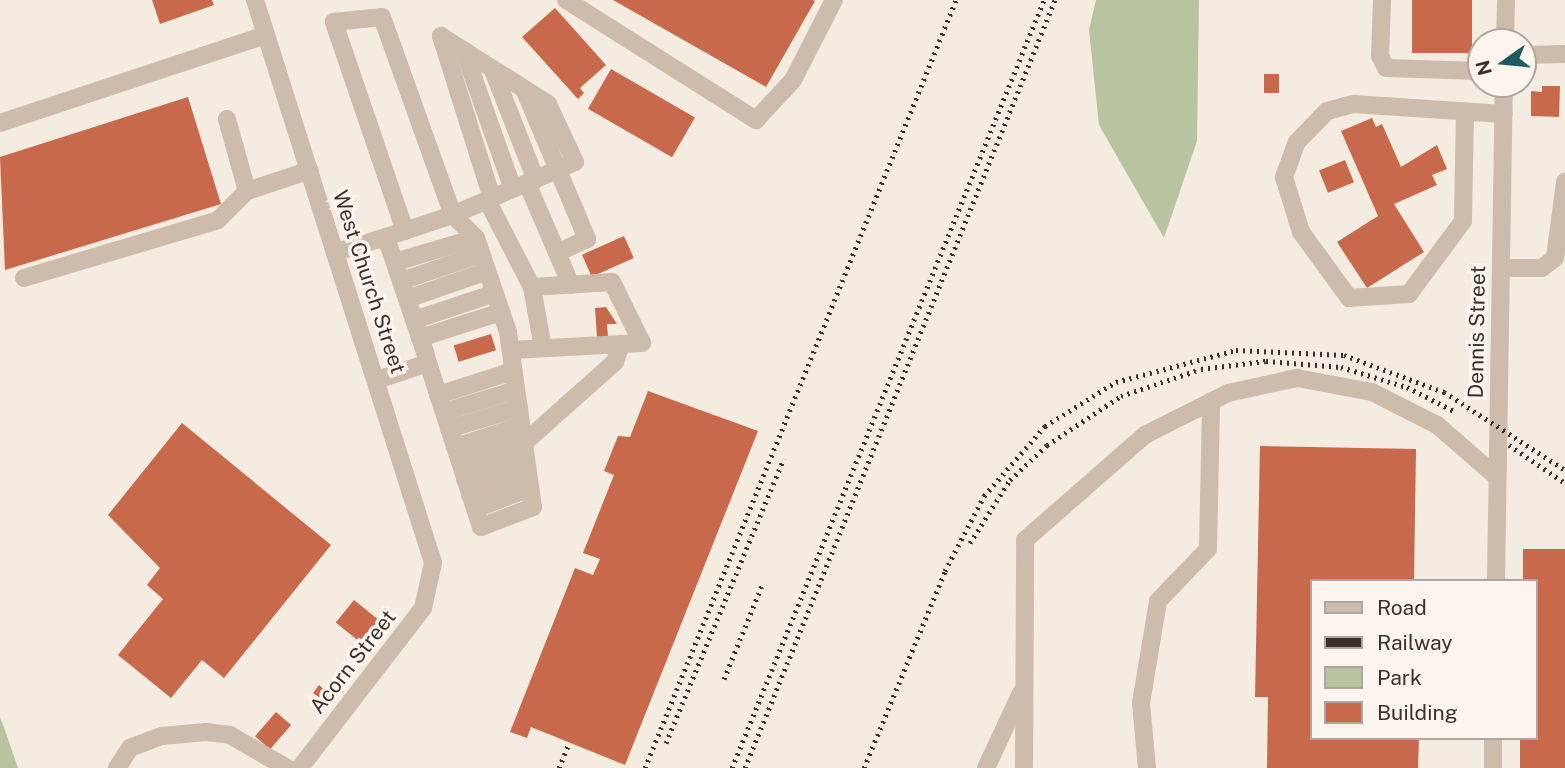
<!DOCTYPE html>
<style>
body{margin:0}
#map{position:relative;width:1565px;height:768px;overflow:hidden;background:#f4ebe1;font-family:"Public Sans",sans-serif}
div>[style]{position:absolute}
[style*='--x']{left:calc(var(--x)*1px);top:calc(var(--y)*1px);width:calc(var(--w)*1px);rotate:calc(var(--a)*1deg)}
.green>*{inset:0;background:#b8c4a0}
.building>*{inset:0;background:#c8694b;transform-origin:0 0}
.minor>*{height:18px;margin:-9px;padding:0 9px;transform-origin:9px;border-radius:9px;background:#cdbbac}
.rail>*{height:5px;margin-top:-2.5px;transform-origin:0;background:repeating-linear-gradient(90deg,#3b302b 0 2px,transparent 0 7px)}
span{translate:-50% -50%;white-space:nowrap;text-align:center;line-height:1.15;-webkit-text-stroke:7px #fbf5ee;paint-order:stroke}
.street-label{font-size:21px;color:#3b302b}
.legend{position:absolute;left:1310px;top:579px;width:228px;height:161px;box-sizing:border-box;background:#fbf5ee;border:2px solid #aea6a0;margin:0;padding:9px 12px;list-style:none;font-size:21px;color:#3b302b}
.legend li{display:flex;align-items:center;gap:14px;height:35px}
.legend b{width:35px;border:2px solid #aea6a0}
.north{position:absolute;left:1467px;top:28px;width:70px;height:70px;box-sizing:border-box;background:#fbf5ee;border:2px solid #aea6a0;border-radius:50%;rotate:255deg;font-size:19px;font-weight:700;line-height:28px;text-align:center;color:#3b302b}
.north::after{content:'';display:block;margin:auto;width:24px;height:32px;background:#1f5a5e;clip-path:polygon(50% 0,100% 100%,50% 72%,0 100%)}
</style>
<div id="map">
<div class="green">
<i style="clip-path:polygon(1096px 0,1199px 0,1197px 141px,1164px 238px,1099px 125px,1089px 30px)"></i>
<i style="clip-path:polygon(0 718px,2px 722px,18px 768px,0 768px)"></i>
</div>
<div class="building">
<i style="clip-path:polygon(152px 0,212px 0,214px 5px,160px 24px)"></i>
<i style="clip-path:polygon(613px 0,813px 0,815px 1px,766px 87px)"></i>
<i style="left:1412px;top:0;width:60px;height:53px"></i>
<i style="clip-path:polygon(555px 8px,606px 65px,580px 88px,584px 93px,578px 99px,522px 37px)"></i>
<i style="left:611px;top:69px;width:97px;height:46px;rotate:30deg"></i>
<i style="left:1264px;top:74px;width:15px;height:19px"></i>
<i style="clip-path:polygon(1542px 86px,1560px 86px,1559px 117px,1531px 116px,1531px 91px,1542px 92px)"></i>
<i style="clip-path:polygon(188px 97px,221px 204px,5px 270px,0 157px)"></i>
<i style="clip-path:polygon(1372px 118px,1376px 127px,1382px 124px,1401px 167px,1437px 145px,1447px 169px,1432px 175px,1437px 185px,1394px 204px,1424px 252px,1367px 288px,1337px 242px,1378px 216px,1341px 131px)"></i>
<i style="left:1345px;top:160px;width:24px;height:28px;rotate:68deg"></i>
<i style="left:624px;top:236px;width:24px;height:46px;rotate:66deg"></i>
<i style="clip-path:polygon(606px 307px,617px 324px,607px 324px,608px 337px,597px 338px,595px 308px)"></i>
<i style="left:491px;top:334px;width:17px;height:39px;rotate:73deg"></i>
<i style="clip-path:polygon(648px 391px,758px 431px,625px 765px,531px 727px,527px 738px,510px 732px,575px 568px,593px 575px,600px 559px,583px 553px,614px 475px,604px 471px,618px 436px,630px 437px)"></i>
<i style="clip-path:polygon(182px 423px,331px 545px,224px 678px,202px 660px,171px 698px,118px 655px,163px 599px,147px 585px,160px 568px,108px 515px)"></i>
<i style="clip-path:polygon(1260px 446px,1416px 449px,1414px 581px,1311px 581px,1311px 738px,1419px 738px,1418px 768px,1267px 768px,1268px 697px,1255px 697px)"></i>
<i style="clip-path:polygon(1523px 549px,1565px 549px,1565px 768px,1520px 768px,1520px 738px,1535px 738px,1535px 581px,1523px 581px)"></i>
<i style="left:354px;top:600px;width:33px;height:29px;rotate:39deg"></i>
<i style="clip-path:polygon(319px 685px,326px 691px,320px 698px,313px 693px)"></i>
<i style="left:276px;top:712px;width:20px;height:32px;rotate:41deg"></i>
</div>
<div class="minor">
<i style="--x:255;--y:0;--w:590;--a:72.45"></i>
<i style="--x:433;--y:563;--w:46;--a:102.5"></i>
<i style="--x:423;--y:608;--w:202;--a:127.6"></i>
<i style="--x:566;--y:0;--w:225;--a:32.3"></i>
<i style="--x:756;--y:120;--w:54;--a:-47.2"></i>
<i style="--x:793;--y:80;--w:90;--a:-62.9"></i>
<i style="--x:1382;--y:0;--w:56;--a:92"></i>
<i style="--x:1380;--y:56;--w:13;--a:63"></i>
<i style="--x:1386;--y:68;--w:95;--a:1.8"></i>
<i style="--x:1505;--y:42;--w:42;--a:-88.6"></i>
<i style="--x:464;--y:51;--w:146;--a:70.5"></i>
<i style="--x:1523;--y:55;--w:42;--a:-1.4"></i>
<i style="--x:492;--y:68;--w:120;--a:68.6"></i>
<i style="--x:524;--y:89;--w:163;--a:67.2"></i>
<i style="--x:587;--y:239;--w:33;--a:155"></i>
<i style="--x:1465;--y:112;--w:109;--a:91.1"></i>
<i style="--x:1463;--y:221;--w:91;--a:126.5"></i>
<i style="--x:1409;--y:294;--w:60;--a:176.2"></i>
<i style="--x:1349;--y:298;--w:82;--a:-126"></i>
<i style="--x:1301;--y:232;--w:58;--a:-107.2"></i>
<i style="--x:1284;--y:177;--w:37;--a:-70"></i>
<i style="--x:1297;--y:142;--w:43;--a:-45.9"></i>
<i style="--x:1327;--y:111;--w:28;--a:-15"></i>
<i style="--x:1354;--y:104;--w:150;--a:3.8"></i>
<i style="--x:227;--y:119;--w:75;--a:74.5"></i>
<i style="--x:0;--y:123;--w:280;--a:-18.3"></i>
<i style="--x:492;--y:198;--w:170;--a:-107.5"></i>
<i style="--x:441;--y:36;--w:127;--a:32.4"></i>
<i style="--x:548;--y:104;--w:64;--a:65"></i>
<i style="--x:575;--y:162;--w:52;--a:156.4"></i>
<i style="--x:487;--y:200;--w:43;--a:-23"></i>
<i style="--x:527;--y:183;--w:111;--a:66.7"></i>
<i style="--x:405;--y:231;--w:221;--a:-108.8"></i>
<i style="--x:334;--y:22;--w:48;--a:-5.9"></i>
<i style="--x:382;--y:17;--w:210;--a:70.3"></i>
<i style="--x:453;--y:215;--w:37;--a:-24"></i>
<i style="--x:487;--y:200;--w:98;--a:62.7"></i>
<i style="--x:532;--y:287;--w:80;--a:-3.6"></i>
<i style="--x:612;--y:282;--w:68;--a:63.8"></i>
<i style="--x:642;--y:343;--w:131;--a:176.9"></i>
<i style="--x:386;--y:237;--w:71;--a:-18.2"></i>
<i style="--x:453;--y:215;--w:33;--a:45"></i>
<i style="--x:476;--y:238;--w:99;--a:71.2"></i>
<i style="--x:508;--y:332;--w:177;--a:81.9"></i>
<i style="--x:533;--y:507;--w:56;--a:159"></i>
<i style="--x:481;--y:527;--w:172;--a:-107.9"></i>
<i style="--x:336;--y:252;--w:52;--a:-16.7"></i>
<i style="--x:386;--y:237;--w:121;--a:71.3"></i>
<i style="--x:425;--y:352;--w:11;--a:75"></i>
<i style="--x:428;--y:363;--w:54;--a:161.6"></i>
<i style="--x:395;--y:262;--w:84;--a:-16.5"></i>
<i style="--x:1501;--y:268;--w:41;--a:0"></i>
<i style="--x:1542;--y:268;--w:16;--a:-38"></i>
<i style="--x:1555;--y:258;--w:77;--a:-82.5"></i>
<i style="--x:24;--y:278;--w:202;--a:-16.6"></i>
<i style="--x:218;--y:220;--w:41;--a:-45"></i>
<i style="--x:247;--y:191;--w:66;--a:-18.4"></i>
<i style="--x:401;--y:281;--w:84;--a:-18.6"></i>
<i style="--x:532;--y:287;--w:62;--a:79.8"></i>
<i style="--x:407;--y:299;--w:85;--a:-19.3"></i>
<i style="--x:414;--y:320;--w:85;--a:-18.4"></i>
<i style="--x:420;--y:338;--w:85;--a:-17.8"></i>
<i style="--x:438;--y:395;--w:79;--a:-17.7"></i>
<i style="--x:444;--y:412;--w:75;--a:-17"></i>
<i style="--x:449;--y:429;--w:73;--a:-16.7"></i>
<i style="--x:455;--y:447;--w:69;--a:-17.7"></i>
<i style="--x:460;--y:462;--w:67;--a:-16.5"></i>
<i style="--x:524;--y:443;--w:122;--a:-41.7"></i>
<i style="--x:615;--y:362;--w:19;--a:-72"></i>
<i style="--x:465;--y:479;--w:64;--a:-17.3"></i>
<i style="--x:470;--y:495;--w:61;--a:-19"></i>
<i style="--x:475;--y:509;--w:59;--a:-20.9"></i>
<i style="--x:1496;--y:581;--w:497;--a:-89.1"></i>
<i style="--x:117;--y:768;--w:24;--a:-57"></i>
<i style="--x:130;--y:748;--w:34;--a:-21"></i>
<i style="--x:162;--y:736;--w:44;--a:-5.2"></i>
<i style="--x:206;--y:732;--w:24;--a:7"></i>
<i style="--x:230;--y:735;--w:66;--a:30.1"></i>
<i style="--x:986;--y:768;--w:83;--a:-65"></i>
<i style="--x:1024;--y:768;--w:228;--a:-89.7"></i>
<i style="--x:1025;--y:540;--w:159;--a:-41.2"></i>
<i style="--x:1145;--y:435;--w:93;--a:-26.8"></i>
<i style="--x:1228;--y:393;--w:71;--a:-12.3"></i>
<i style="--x:1297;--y:378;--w:76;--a:10.6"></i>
<i style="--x:1372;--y:392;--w:73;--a:26.9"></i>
<i style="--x:1437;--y:425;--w:79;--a:40.9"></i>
<i style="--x:1147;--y:768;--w:65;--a:-95.3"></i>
<i style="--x:1141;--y:703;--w:103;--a:-80.5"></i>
<i style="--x:1158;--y:601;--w:72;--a:-46.1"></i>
<i style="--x:1208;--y:549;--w:148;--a:-88.8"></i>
<i style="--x:1493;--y:768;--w:30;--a:-90"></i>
</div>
<div class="rail">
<i style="--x:1509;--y:445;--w:68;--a:34.2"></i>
<i style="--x:970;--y:543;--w:75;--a:-57.6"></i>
<i style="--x:1010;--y:480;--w:51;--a:-43.4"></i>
<i style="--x:1047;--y:445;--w:89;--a:-33.5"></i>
<i style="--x:1121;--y:396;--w:84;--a:-18.6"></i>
<i style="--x:1201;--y:369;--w:65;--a:-7"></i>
<i style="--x:1266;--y:361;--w:75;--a:4.6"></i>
<i style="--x:1341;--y:367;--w:69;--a:16.9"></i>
<i style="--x:1407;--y:387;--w:55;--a:27"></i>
<i style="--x:724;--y:679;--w:104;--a:-67.9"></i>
<i style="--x:666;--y:743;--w:308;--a:-67.5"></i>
<i style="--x:559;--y:768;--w:27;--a:-68"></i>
<i style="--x:645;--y:768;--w:829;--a:-67.95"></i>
<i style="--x:732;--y:768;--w:829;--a:-67.89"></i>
<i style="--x:745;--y:768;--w:828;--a:-68.02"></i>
<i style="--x:864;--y:768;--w:213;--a:-67.6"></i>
<i style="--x:945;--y:571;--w:85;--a:-62.5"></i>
<i style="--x:984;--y:496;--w:93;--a:-48.9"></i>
<i style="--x:1045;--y:426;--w:84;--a:-31.8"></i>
<i style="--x:1116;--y:382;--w:124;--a:-14.9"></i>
<i style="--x:1236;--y:350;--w:108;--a:2.7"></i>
<i style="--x:1344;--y:355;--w:107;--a:20.3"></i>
<i style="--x:1444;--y:392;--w:144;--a:32.8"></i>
</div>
<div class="street-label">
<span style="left:369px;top:282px;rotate:72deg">West Church Street</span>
<span style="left:1477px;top:332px;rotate:-89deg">Dennis Street</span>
<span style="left:353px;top:662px;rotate:-52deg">Acorn Street</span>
</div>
<ul class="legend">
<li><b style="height:9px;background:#cdbbac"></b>Road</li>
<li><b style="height:9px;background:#3b302b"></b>Railway</li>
<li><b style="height:19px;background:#b8c4a0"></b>Park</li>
<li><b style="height:19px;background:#c8694b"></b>Building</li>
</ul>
<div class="north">N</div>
</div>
